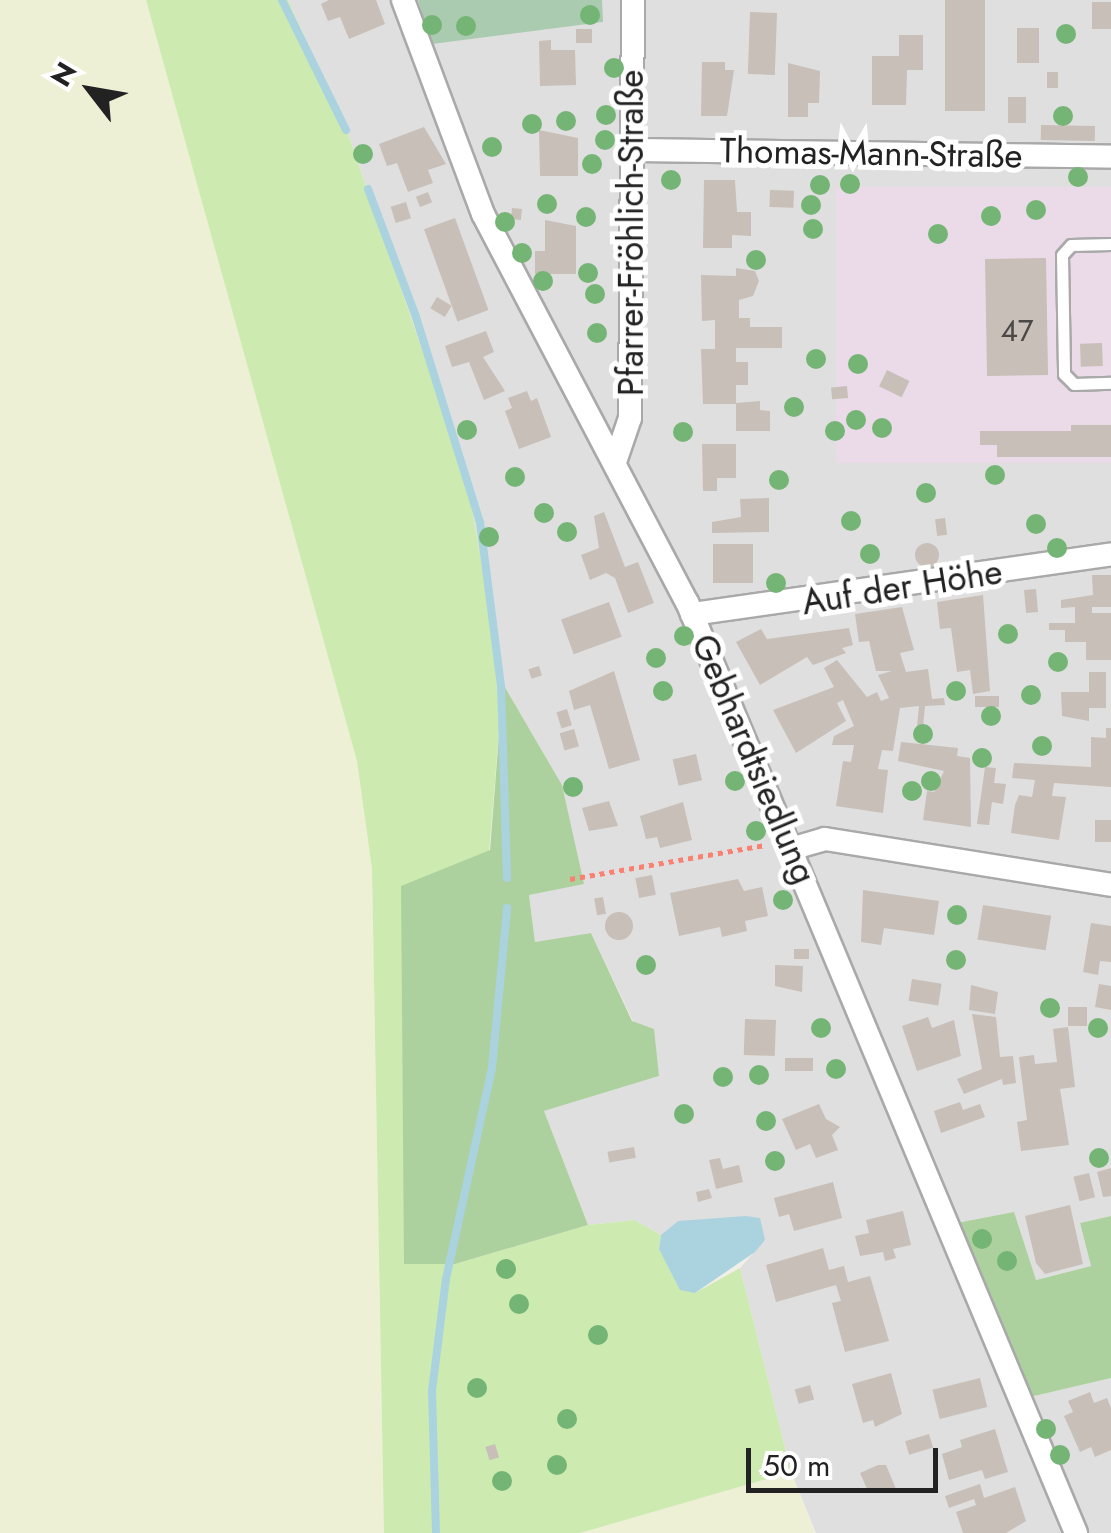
<!DOCTYPE html>
<meta charset="utf-8">
<style>
body{margin:0}
#map{position:relative;width:1111px;height:1533px;overflow:hidden;background:#f2efe9;font-family:Jost,sans-serif}
div>[style]{position:absolute}
[style*='--x']{left:calc(var(--x)*1px);top:calc(var(--y)*1px);width:calc(var(--w)*1px);rotate:calc(var(--a)*1deg)}
.residential>*{inset:0;background:#e0dfdf}
.industrial>*{inset:0;background:#ebdbe8;transform-origin:0 0}
.farmland>*{inset:0;background:#eef0d5}
.grass>*{inset:0;background:#cdebb0}
.forest>*{inset:0;background:#add19e}
.cemetery>*{inset:0;background:#aacbaf}
.water>*{inset:0;background:#aad3df}
.stream>*{height:8px;margin:-4px;padding:0 4px;transform-origin:4px;border-radius:4px;background:#aad3df}
.building>*{inset:0;background:#c7bfb8;transform-origin:0 0}
.round{border-radius:50%}
.path>*{height:5px;margin-top:-2.5px;transform-origin:0;background:repeating-linear-gradient(90deg,#fa8072 0 5px,transparent 0 10px)}
.roads{filter:drop-shadow(2px 0 #a9a9a9) drop-shadow(-2px 0 #a9a9a9) drop-shadow(0 2px #a9a9a9) drop-shadow(0 -2px #a9a9a9)}
.service>*{height:11px;margin:-5.5px;padding:0 5.5px;transform-origin:5.5px;border-radius:5.5px;background:#fff}
.minor>*{height:22px;margin:-11px;padding:0 11px;transform-origin:11px;border-radius:11px;background:#fff}
.trees>*{width:20px;height:20px;margin:-10px;border-radius:50%;background:#74b475}
span{translate:-50% -50%;white-space:nowrap;text-align:center;line-height:1.15;-webkit-text-stroke:10px #fff;paint-order:stroke}
.number-label{font-size:30px;color:#4b4948}
.number-label span{-webkit-text-stroke-width:0}
.street-label{font-size:35px;color:#222}
.north{position:absolute;left:40px;top:40px;width:100px;height:100px;-webkit-text-stroke:8px #fff;paint-order:stroke;rotate:301deg;font-size:28px;font-weight:700;line-height:40px;text-align:center;color:#222}
.north::after{content:'';display:block;margin:auto;width:35px;height:45px;background:#222;clip-path:polygon(50% 0,100% 100%,50% 72%,0 100%)}
.scale{position:absolute;left:746px;top:1448px;width:192px;height:45px;box-sizing:border-box;border:5px solid #222;border-top:0;padding-left:12px;font-size:30px;line-height:35px;white-space:nowrap;color:#222;-webkit-text-stroke:8px #fff;paint-order:stroke}
</style>
<div id="map">
<div class="residential">
<i style="clip-path:polygon(288px 0,418px 0,432px 43px,602px 22px,602px 0,1111px 0,1111px 188px,836px 188px,857px 462px,1111px 459px,1111px 1216px,1080px 1223px,1091px 1266px,1035px 1280px,1030px 1397px,1111px 1378px,1111px 1533px,816px 1533px,791px 1472px,740px 1268px,765px 1240px,678px 1221px,661px 1235px,635px 1220px,588px 1225px,544px 1111px,659px 1076px,591px 933px,535px 943px,529px 895px,562px 785px,503px 684px,467px 481px,346px 128px)"></i>
</div>
<div class="industrial">
<i style="left:836px;top:187px;width:275px;height:276px"></i>
</div>
<div class="farmland">
<i style="clip-path:polygon(0 0,146px 0,357px 761px,372px 869px,384px 1533px,0 1533px)"></i>
<i style="clip-path:polygon(791px 1472px,815px 1533px,580px 1533px)"></i>
</div>
<div class="grass">
<i style="clip-path:polygon(146px 0,288px 0,346px 128px,467px 481px,503px 684px,455px 1264px,588px 1225px,635px 1220px,661px 1235px,659px 1249px,695px 1293px,740px 1268px,791px 1472px,580px 1533px,384px 1533px,372px 869px,357px 761px)"></i>
</div>
<div class="forest">
<i style="clip-path:polygon(503px 684px,562px 785px,584px 884px,529px 895px,535px 942px,591px 933px,632px 1021px,654px 1029px,659px 1076px,544px 1111px,588px 1225px,455px 1264px,404px 1264px,401px 886px,490px 850px)"></i>
<i style="clip-path:polygon(1014px 1212px,1036px 1280px,1091px 1266px,1080px 1223px,1111px 1216px,1111px 1378px,1030px 1397px,957px 1223px)"></i>
</div>
<div class="cemetery">
<i style="clip-path:polygon(418px 0,602px 0,603px 22px,432px 44px)"></i>
</div>
<div class="water">
<i style="clip-path:polygon(746px 1216px,760px 1218px,765px 1240px,755px 1252px,695px 1293px,680px 1290px,659px 1249px,661px 1235px,678px 1221px)"></i>
</div>
<div class="stream">
<i style="--x:282;--y:0;--w:145;--a:63.8"></i>
<i style="--x:368;--y:189;--w:137;--a:69.4"></i>
<i style="--x:416;--y:317;--w:215;--a:72.7"></i>
<i style="--x:480;--y:522;--w:165;--a:82.7"></i>
<i style="--x:501;--y:686;--w:192;--a:88.2"></i>
<i style="--x:436;--y:1533;--w:142;--a:-91.6"></i>
<i style="--x:432;--y:1391;--w:113;--a:-82.9"></i>
<i style="--x:446;--y:1279;--w:216;--a:-77.7"></i>
<i style="--x:492;--y:1068;--w:161;--a:-84.6"></i>
</div>
<div class="building">
<i style="clip-path:polygon(329px 0,376px 0,385px 24px,349px 39px,340px 17px,328px 21px,321px 4px)"></i>
<i style="left:945px;top:0;width:40px;height:111px"></i>
<i style="left:1092px;top:2px;width:19px;height:27px"></i>
<i style="left:750px;top:12px;width:27px;height:62px;rotate:2deg"></i>
<i style="left:1017px;top:28px;width:22px;height:35px"></i>
<i style="left:576px;top:29px;width:16px;height:14px"></i>
<i style="clip-path:polygon(899px 35px,923px 35px,923px 70px,907px 70px,906px 105px,872px 105px,872px 56px,899px 56px)"></i>
<i style="clip-path:polygon(551px 40px,551px 50px,575px 50px,576px 85px,540px 86px,539px 41px)"></i>
<i style="clip-path:polygon(702px 62px,725px 62px,725px 70px,734px 70px,727px 116px,701px 116px)"></i>
<i style="clip-path:polygon(788px 63px,820px 71px,819px 103px,808px 103px,808px 117px,788px 117px)"></i>
<i style="left:1047px;top:72px;width:11px;height:16px"></i>
<i style="left:1008px;top:97px;width:18px;height:26px"></i>
<i style="left:1041px;top:125px;width:54px;height:15px;rotate:1deg"></i>
<i style="clip-path:polygon(424px 127px,446px 164px,428px 170px,433px 183px,408px 192px,397px 163px,387px 166px,379px 144px)"></i>
<i style="clip-path:polygon(539px 130px,578px 138px,578px 176px,540px 176px)"></i>
<i style="clip-path:polygon(704px 180px,735px 180px,737px 212px,751px 212px,751px 236px,732px 235px,732px 248px,703px 248px)"></i>
<i style="left:770px;top:190px;width:24px;height:17px;rotate:2deg"></i>
<i style="left:428px;top:192px;width:11px;height:13px;rotate:68deg"></i>
<i style="left:406px;top:202px;width:17px;height:16px;rotate:73deg"></i>
<i style="left:512px;top:208px;width:10px;height:11px;rotate:6deg"></i>
<i style="left:455px;top:218px;width:98px;height:33px;rotate:70deg"></i>
<i style="clip-path:polygon(545px 220px,576px 226px,576px 274px,535px 274px,535px 251px,545px 251px)"></i>
<i style="left:1046px;top:258px;width:117px;height:61px;rotate:89deg"></i>
<i style="clip-path:polygon(736px 268px,755px 271px,759px 281px,753px 296px,739px 300px,739px 318px,750px 318px,750px 327px,782px 327px,782px 348px,736px 348px,736px 362px,748px 362px,748px 385px,736px 385px,736px 403px,760px 401px,760px 410px,770px 411px,770px 431px,736px 431px,736px 404px,703px 404px,701px 349px,715px 349px,715px 320px,702px 321px,701px 275px,736px 276px)"></i>
<i style="left:437px;top:297px;width:17px;height:13px;rotate:31deg"></i>
<i style="clip-path:polygon(486px 331px,494px 352px,483px 357px,505px 391px,484px 400px,469px 362px,452px 367px,445px 346px)"></i>
<i style="left:1102px;top:343px;width:23px;height:22px;rotate:88deg"></i>
<i style="left:887px;top:370px;width:25px;height:18px;rotate:26deg"></i>
<i style="left:847px;top:386px;width:12px;height:16px;rotate:85deg"></i>
<i style="clip-path:polygon(527px 391px,531px 401px,537px 398px,551px 437px,519px 449px,505px 411px,512px 408px,508px 398px)"></i>
<i style="clip-path:polygon(1071px 425px,1111px 425px,1111px 457px,997px 457px,997px 445px,980px 445px,980px 431px,1071px 431px)"></i>
<i style="clip-path:polygon(702px 444px,736px 444px,736px 478px,717px 478px,717px 491px,703px 491px)"></i>
<i style="clip-path:polygon(769px 498px,769px 532px,712px 533px,712px 522px,741px 517px,740px 499px)"></i>
<i style="clip-path:polygon(604px 512px,625px 567px,638px 562px,654px 603px,628px 613px,615px 578px,606px 573px,590px 580px,581px 555px,599px 548px,594px 516px)"></i>
<i style="left:945px;top:518px;width:17px;height:10px;rotate:83deg"></i>
<i class="round" style="left:915px;top:543px;width:24px;height:24px"></i>
<i style="left:713px;top:544px;width:40px;height:39px"></i>
<i style="clip-path:polygon(1092px 575px,1111px 575px,1111px 607px,1092px 607px,1092px 613px,1111px 613px,1111px 660px,1086px 660px,1086px 642px,1065px 642px,1065px 630px,1049px 630px,1049px 623px,1075px 623px,1075px 607px,1061px 608px,1061px 600px,1093px 595px)"></i>
<i style="left:1036px;top:589px;width:23px;height:12px;rotate:85deg"></i>
<i style="clip-path:polygon(983px 595px,990px 691px,973px 694px,970px 670px,957px 672px,951px 628px,940px 629px,937px 602px)"></i>
<i style="left:609px;top:602px;width:37px;height:51px;rotate:70deg"></i>
<i style="clip-path:polygon(902px 607px,914px 650px,900px 653px,906px 672px,928px 669px,932px 699px,944px 698px,945px 705px,925px 706px,923px 727px,917px 727px,919px 706px,900px 708px,893px 751px,882px 750px,878px 769px,888px 770px,883px 813px,836px 806px,843px 761px,851px 762px,854px 745px,832px 745px,834px 736px,854px 726px,843px 700px,837px 703px,846px 721px,796px 753px,773px 710px,834px 687px,824px 668px,837px 660px,867px 697px,877px 692px,881px 701px,889px 698px,878px 675px,892px 671px,876px 671px,869px 641px,859px 642px,855px 614px)"></i>
<i style="clip-path:polygon(849px 628px,853px 645px,842px 648px,846px 653px,813px 665px,807px 657px,760px 685px,736px 642px,761px 629px,767px 639px)"></i>
<i style="left:539px;top:666px;width:10px;height:11px;rotate:73deg"></i>
<i style="clip-path:polygon(614px 671px,640px 760px,609px 769px,590px 705px,574px 710px,569px 691px)"></i>
<i style="clip-path:polygon(1089px 672px,1106px 672px,1106px 708px,1089px 708px,1089px 721px,1062px 716px,1061px 692px,1089px 692px)"></i>
<i style="left:999px;top:696px;width:11px;height:24px;rotate:90deg"></i>
<i style="left:567px;top:709px;width:17px;height:11px;rotate:73deg"></i>
<i style="clip-path:polygon(1106px 728px,1111px 728px,1111px 787px,1054px 783px,1052px 796px,1066px 797px,1059px 840px,1011px 833px,1015px 805px,1019px 795px,1032px 797px,1035px 780px,1012px 778px,1014px 763px,1091px 767px,1091px 737px,1106px 738px)"></i>
<i style="left:574px;top:729px;width:18px;height:15px;rotate:74deg"></i>
<i style="clip-path:polygon(901px 742px,958px 748px,957px 756px,970px 758px,971px 827px,923px 820px,927px 791px,934px 792px,944px 771px,898px 761px)"></i>
<i style="left:696px;top:754px;width:27px;height:24px;rotate:77deg"></i>
<i style="clip-path:polygon(985px 767px,996px 768px,994px 783px,1006px 784px,1003px 804px,992px 802px,989px 825px,977px 824px)"></i>
<i style="clip-path:polygon(609px 801px,618px 826px,589px 831px,582px 808px)"></i>
<i style="clip-path:polygon(683px 802px,692px 840px,660px 848px,657px 837px,646px 839px,640px 816px)"></i>
<i style="left:1095px;top:820px;width:16px;height:22px"></i>
<i style="left:652px;top:875px;width:20px;height:17px;rotate:79deg"></i>
<i style="clip-path:polygon(738px 879px,744px 891px,762px 887px,768px 916px,745px 921px,747px 931px,722px 937px,720px 927px,679px 936px,670px 893px)"></i>
<i style="clip-path:polygon(863px 890px,939px 901px,934px 935px,884px 928px,881px 945px,861px 942px)"></i>
<i style="left:603px;top:897px;width:17px;height:9px;rotate:80deg"></i>
<i style="left:983px;top:905px;width:69px;height:35px;rotate:9deg"></i>
<i class="round" style="left:605px;top:912px;width:28px;height:28px"></i>
<i style="clip-path:polygon(1091px 923px,1111px 926px,1111px 962px,1100px 961px,1098px 975px,1083px 972px)"></i>
<i style="left:809px;top:949px;width:10px;height:15px;rotate:90deg"></i>
<i style="clip-path:polygon(775px 965px,803px 966px,802px 992px,775px 986px)"></i>
<i style="left:912px;top:979px;width:30px;height:22px;rotate:9deg"></i>
<i style="clip-path:polygon(1099px 984px,1111px 986px,1111px 1010px,1095px 1007px)"></i>
<i style="clip-path:polygon(971px 985px,998px 992px,995px 1014px,969px 1010px)"></i>
<i style="left:1087px;top:1007px;width:19px;height:19px;rotate:90deg"></i>
<i style="clip-path:polygon(972px 1014px,996px 1017px,1000px 1057px,1013px 1056px,1016px 1083px,1003px 1085px,1002px 1079px,964px 1094px,957px 1079px,982px 1069px)"></i>
<i style="clip-path:polygon(928px 1017px,932px 1028px,954px 1020px,961px 1056px,917px 1071px,902px 1026px)"></i>
<i style="left:745px;top:1019px;width:31px;height:36px;rotate:2deg"></i>
<i style="clip-path:polygon(1068px 1027px,1075px 1087px,1060px 1089px,1069px 1145px,1021px 1151px,1017px 1122px,1027px 1120px,1019px 1057px,1034px 1055px,1035px 1064px,1057px 1062px,1053px 1029px)"></i>
<i style="left:785px;top:1058px;width:28px;height:13px"></i>
<i style="clip-path:polygon(960px 1102px,963px 1110px,980px 1104px,985px 1117px,941px 1133px,934px 1111px)"></i>
<i style="clip-path:polygon(819px 1104px,826px 1119px,840px 1127px,832px 1135px,838px 1150px,816px 1158px,810px 1144px,796px 1150px,782px 1119px)"></i>
<i style="left:634px;top:1147px;width:11px;height:27px;rotate:80deg"></i>
<i style="clip-path:polygon(720px 1158px,723px 1169px,739px 1165px,743px 1182px,716px 1189px,709px 1160px)"></i>
<i style="clip-path:polygon(1111px 1168px,1111px 1196px,1103px 1197px,1097px 1172px)"></i>
<i style="left:1089px;top:1173px;width:25px;height:16px;rotate:76deg"></i>
<i style="clip-path:polygon(833px 1182px,842px 1218px,794px 1231px,789px 1214px,779px 1217px,774px 1198px)"></i>
<i style="clip-path:polygon(709px 1189px,712px 1198px,698px 1202px,696px 1192px)"></i>
<i style="clip-path:polygon(1070px 1205px,1083px 1264px,1045px 1274px,1036px 1263px,1025px 1216px)"></i>
<i style="clip-path:polygon(903px 1211px,911px 1245px,893px 1249px,896px 1258px,885px 1261px,883px 1252px,860px 1256px,855px 1236px,869px 1233px,866px 1220px)"></i>
<i style="clip-path:polygon(823px 1248px,829px 1270px,844px 1266px,848px 1282px,870px 1276px,889px 1341px,845px 1352px,832px 1303px,841px 1301px,836px 1285px,776px 1302px,766px 1265px)"></i>
<i style="clip-path:polygon(891px 1373px,902px 1414px,875px 1427px,873px 1420px,863px 1423px,852px 1384px)"></i>
<i style="left:980px;top:1378px;width:30px;height:49px;rotate:76deg"></i>
<i style="left:810px;top:1385px;width:15px;height:16px;rotate:74deg"></i>
<i style="clip-path:polygon(1090px 1392px,1094px 1403px,1107px 1398px,1111px 1408px,1111px 1450px,1095px 1457px,1091px 1447px,1080px 1452px,1064px 1416px,1073px 1412px,1068px 1401px)"></i>
<i style="clip-path:polygon(995px 1429px,1008px 1472px,985px 1479px,982px 1470px,949px 1480px,942px 1454px,962px 1447px,960px 1440px)"></i>
<i style="left:929px;top:1434px;width:14px;height:25px;rotate:73deg"></i>
<i style="left:495px;top:1444px;width:14px;height:10px;rotate:73deg"></i>
<i style="clip-path:polygon(878px 1465px,886px 1465px,896px 1489px,868px 1491px,860px 1473px)"></i>
<i style="clip-path:polygon(980px 1484px,984px 1498px,1015px 1487px,1026px 1521px,1006px 1533px,963px 1533px,956px 1512px,976px 1505px,974px 1499px,949px 1508px,945px 1496px)"></i>
</div>
<div class="path">
<i style="--x:570;--y:879;--w:197;--a:-9.9"></i>
</div>
<div class="roads">
<div class="service">
<i style="--x:1111;--y:244;--w:40;--a:178.6"></i>
<i style="--x:1071;--y:245;--w:13;--a:132"></i>
<i style="--x:1062;--y:255;--w:119;--a:89"></i>
<i style="--x:1064;--y:374;--w:14;--a:45"></i>
<i style="--x:1074;--y:384;--w:37;--a:-2"></i>
</div>
<div class="minor">
<i style="--x:403;--y:0;--w:228;--a:69.5"></i>
<i style="--x:483;--y:214;--w:438;--a:62.3"></i>
<i style="--x:687;--y:602;--w:1009;--a:67.32"></i>
<i style="--x:631;--y:150;--w:480;--a:0.8"></i>
<i style="--x:615;--y:462;--w:46;--a:-71.2"></i>
<i style="--x:630;--y:418;--w:418;--a:-89.6"></i>
<i style="--x:692;--y:614;--w:423;--a:-8.1"></i>
<i style="--x:794;--y:848;--w:32;--a:-16"></i>
<i style="--x:825;--y:839;--w:290;--a:9.1"></i>
</div>
</div>
<div class="trees">
<i style="left:590px;top:15px"></i>
<i style="left:432px;top:25px"></i>
<i style="left:466px;top:26px"></i>
<i style="left:1066px;top:34px"></i>
<i style="left:614px;top:68px"></i>
<i style="left:606px;top:115px"></i>
<i style="left:1063px;top:116px"></i>
<i style="left:566px;top:121px"></i>
<i style="left:532px;top:124px"></i>
<i style="left:605px;top:140px"></i>
<i style="left:492px;top:147px"></i>
<i style="left:363px;top:154px"></i>
<i style="left:592px;top:164px"></i>
<i style="left:1078px;top:177px"></i>
<i style="left:671px;top:180px"></i>
<i style="left:850px;top:184px"></i>
<i style="left:820px;top:185px"></i>
<i style="left:547px;top:204px"></i>
<i style="left:811px;top:205px"></i>
<i style="left:1036px;top:210px"></i>
<i style="left:991px;top:216px"></i>
<i style="left:586px;top:217px"></i>
<i style="left:505px;top:222px"></i>
<i style="left:813px;top:229px"></i>
<i style="left:938px;top:234px"></i>
<i style="left:522px;top:253px"></i>
<i style="left:756px;top:260px"></i>
<i style="left:588px;top:273px"></i>
<i style="left:543px;top:281px"></i>
<i style="left:595px;top:294px"></i>
<i style="left:597px;top:333px"></i>
<i style="left:816px;top:359px"></i>
<i style="left:858px;top:364px"></i>
<i style="left:794px;top:407px"></i>
<i style="left:856px;top:420px"></i>
<i style="left:882px;top:428px"></i>
<i style="left:467px;top:430px"></i>
<i style="left:835px;top:431px"></i>
<i style="left:683px;top:432px"></i>
<i style="left:995px;top:475px"></i>
<i style="left:515px;top:477px"></i>
<i style="left:779px;top:480px"></i>
<i style="left:926px;top:493px"></i>
<i style="left:544px;top:513px"></i>
<i style="left:851px;top:521px"></i>
<i style="left:1036px;top:524px"></i>
<i style="left:567px;top:532px"></i>
<i style="left:489px;top:537px"></i>
<i style="left:1057px;top:548px"></i>
<i style="left:870px;top:554px"></i>
<i style="left:776px;top:583px"></i>
<i style="left:1008px;top:634px"></i>
<i style="left:684px;top:636px"></i>
<i style="left:656px;top:658px"></i>
<i style="left:1058px;top:662px"></i>
<i style="left:663px;top:691px"></i>
<i style="left:956px;top:691px"></i>
<i style="left:1031px;top:695px"></i>
<i style="left:991px;top:716px"></i>
<i style="left:923px;top:734px"></i>
<i style="left:1042px;top:746px"></i>
<i style="left:982px;top:758px"></i>
<i style="left:735px;top:781px"></i>
<i style="left:931px;top:781px"></i>
<i style="left:573px;top:787px"></i>
<i style="left:912px;top:791px"></i>
<i style="left:756px;top:831px"></i>
<i style="left:783px;top:900px"></i>
<i style="left:957px;top:915px"></i>
<i style="left:956px;top:960px"></i>
<i style="left:646px;top:965px"></i>
<i style="left:1050px;top:1008px"></i>
<i style="left:821px;top:1028px"></i>
<i style="left:1098px;top:1028px"></i>
<i style="left:836px;top:1069px"></i>
<i style="left:759px;top:1075px"></i>
<i style="left:723px;top:1077px"></i>
<i style="left:684px;top:1114px"></i>
<i style="left:766px;top:1121px"></i>
<i style="left:1099px;top:1158px"></i>
<i style="left:775px;top:1161px"></i>
<i style="left:982px;top:1239px"></i>
<i style="left:1007px;top:1261px"></i>
<i style="left:506px;top:1269px"></i>
<i style="left:519px;top:1304px"></i>
<i style="left:598px;top:1335px"></i>
<i style="left:477px;top:1388px"></i>
<i style="left:567px;top:1419px"></i>
<i style="left:1046px;top:1429px"></i>
<i style="left:1060px;top:1455px"></i>
<i style="left:557px;top:1465px"></i>
<i style="left:502px;top:1481px"></i>
</div>
<div class="number-label">
<span style="left:1017px;top:331px">47</span>
</div>
<div class="street-label">
<span style="left:871px;top:153px;rotate:1deg">Thomas-Mann-Straße</span>
<span style="left:631px;top:233px;rotate:-90deg">Pfarrer-Fröhlich-Straße</span>
<span style="left:902px;top:587px;rotate:-9deg">Auf der Höhe</span>
<span style="left:754px;top:759px;rotate:67deg">Gebhardtsiedlung</span>
</div>
<div class="north">N</div>
<div class="scale">50 m</div>
</div>
